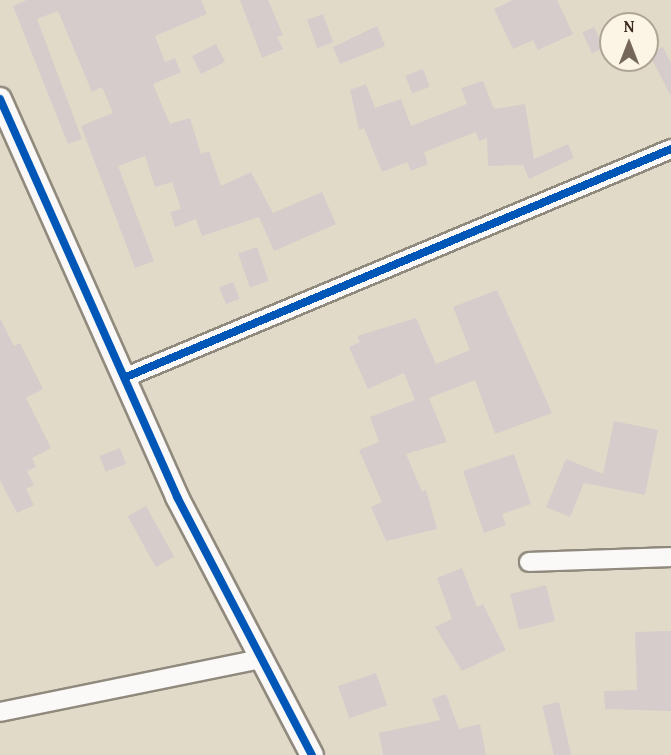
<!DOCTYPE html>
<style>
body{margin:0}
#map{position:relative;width:671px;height:755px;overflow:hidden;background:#e2dac8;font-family:"Gentium Book Plus",serif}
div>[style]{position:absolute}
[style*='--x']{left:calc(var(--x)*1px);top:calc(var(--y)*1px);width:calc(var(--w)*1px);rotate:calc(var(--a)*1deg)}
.building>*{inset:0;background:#d6cccb;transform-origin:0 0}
.roads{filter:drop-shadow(2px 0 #90897d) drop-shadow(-2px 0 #90897d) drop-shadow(0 2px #90897d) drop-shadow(0 -2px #90897d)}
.minor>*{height:18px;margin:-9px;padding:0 9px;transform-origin:9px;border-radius:9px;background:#fbf9f7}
.tertiary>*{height:22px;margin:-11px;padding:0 11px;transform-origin:11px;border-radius:11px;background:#fbf9f7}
.cycleway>*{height:8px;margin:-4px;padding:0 4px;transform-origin:4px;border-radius:4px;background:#0057b8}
span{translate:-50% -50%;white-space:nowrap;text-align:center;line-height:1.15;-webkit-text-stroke:6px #fcf5e5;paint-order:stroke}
.north{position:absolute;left:599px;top:12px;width:60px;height:60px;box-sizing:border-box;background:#fcf5e5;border:2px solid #afa495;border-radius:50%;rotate:0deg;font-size:16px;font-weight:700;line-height:24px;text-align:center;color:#3b2a1e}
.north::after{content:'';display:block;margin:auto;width:21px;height:27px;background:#75685a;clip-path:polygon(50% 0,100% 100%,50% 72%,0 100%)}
</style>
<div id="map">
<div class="building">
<i style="clip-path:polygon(27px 0,201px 0,207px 14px,155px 36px,165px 62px,175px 58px,181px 72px,153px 84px,170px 124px,190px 118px,201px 154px,209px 151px,221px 186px,251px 172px,273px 213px,322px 192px,336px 224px,274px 251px,259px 217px,202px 236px,196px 219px,175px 227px,170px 212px,181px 209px,172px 182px,155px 187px,145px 156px,118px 166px,154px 261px,135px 268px,81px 126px,113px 113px,102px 87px,92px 92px,58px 11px,37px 19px,82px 139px,68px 144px,13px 6px)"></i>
<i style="clip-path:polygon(240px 0,268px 0,283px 35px,277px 37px,283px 49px,262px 58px)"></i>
<i style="clip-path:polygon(513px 0,557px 0,573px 34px,538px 50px,533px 40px,513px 49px,494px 9px)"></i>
<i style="left:323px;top:14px;width:30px;height:17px;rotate:70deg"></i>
<i style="clip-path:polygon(377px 26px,385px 46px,340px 64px,333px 47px)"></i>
<i style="left:594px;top:27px;width:23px;height:13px;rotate:65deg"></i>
<i style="left:216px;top:44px;width:20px;height:27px;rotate:63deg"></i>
<i style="clip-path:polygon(663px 47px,671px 63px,671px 96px,649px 54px)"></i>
<i style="left:423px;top:69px;width:19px;height:19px;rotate:69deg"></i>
<i style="clip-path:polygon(483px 81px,494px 109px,525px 104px,534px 159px,568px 144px,574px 158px,529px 179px,523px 165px,488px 166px,487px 138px,479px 141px,476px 132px,424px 152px,428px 164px,411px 171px,407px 162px,382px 172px,364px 128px,359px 130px,350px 90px,366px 84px,375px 108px,401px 99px,411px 126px,467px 104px,461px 88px)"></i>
<i style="left:257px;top:247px;width:36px;height:20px;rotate:71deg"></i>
<i style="left:233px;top:282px;width:18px;height:15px;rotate:68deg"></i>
<i style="clip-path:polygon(497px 290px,552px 413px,495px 434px,475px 380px,429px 398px,447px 442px,406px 454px,422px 492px,426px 490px,437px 529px,386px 541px,371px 507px,382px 502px,359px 450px,379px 442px,370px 417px,415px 400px,404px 373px,368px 389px,349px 347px,360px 342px,357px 336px,416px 318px,436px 364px,470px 350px,453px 307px)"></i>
<i style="clip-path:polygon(0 318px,14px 346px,20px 343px,43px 389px,26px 398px,51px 448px,32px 458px,36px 467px,27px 471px,34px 485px,26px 489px,34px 505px,17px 513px,0 480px)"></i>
<i style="clip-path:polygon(614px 421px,658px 430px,645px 495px,584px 483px,570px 517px,546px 507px,566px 459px,603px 474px)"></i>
<i style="left:120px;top:448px;width:17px;height:22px;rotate:69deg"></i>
<i style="clip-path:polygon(514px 454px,531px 504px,502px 514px,506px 525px,484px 533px,463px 471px)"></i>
<i style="left:146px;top:506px;width:58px;height:21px;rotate:61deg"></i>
<i style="clip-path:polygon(462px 568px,477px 607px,483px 604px,506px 650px,462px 671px,435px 627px,452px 619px,437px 578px)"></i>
<i style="left:546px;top:585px;width:37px;height:37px;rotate:76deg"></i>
<i style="clip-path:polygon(671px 631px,671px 711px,605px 709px,604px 691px,637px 690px,635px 632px)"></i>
<i style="left:376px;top:673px;width:34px;height:40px;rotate:71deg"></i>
<i style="clip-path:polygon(446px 694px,459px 729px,480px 724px,486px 755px,383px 755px,379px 733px,440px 720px,432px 699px)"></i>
<i style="left:559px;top:702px;width:54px;height:17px;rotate:77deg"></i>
</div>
<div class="roads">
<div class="minor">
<i style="--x:126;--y:377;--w:591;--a:-22.7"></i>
<i style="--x:529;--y:562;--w:142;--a:-2"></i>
<i style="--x:0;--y:712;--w:265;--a:-11.5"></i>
</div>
<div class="tertiary">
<i style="--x:0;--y:99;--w:436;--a:66"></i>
<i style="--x:177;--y:497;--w:291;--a:62.4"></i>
</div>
</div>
<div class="cycleway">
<i style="--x:0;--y:99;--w:436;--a:66"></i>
<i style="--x:177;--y:497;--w:291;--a:62.4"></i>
<i style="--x:126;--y:377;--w:591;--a:-22.7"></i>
</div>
<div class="north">N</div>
</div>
